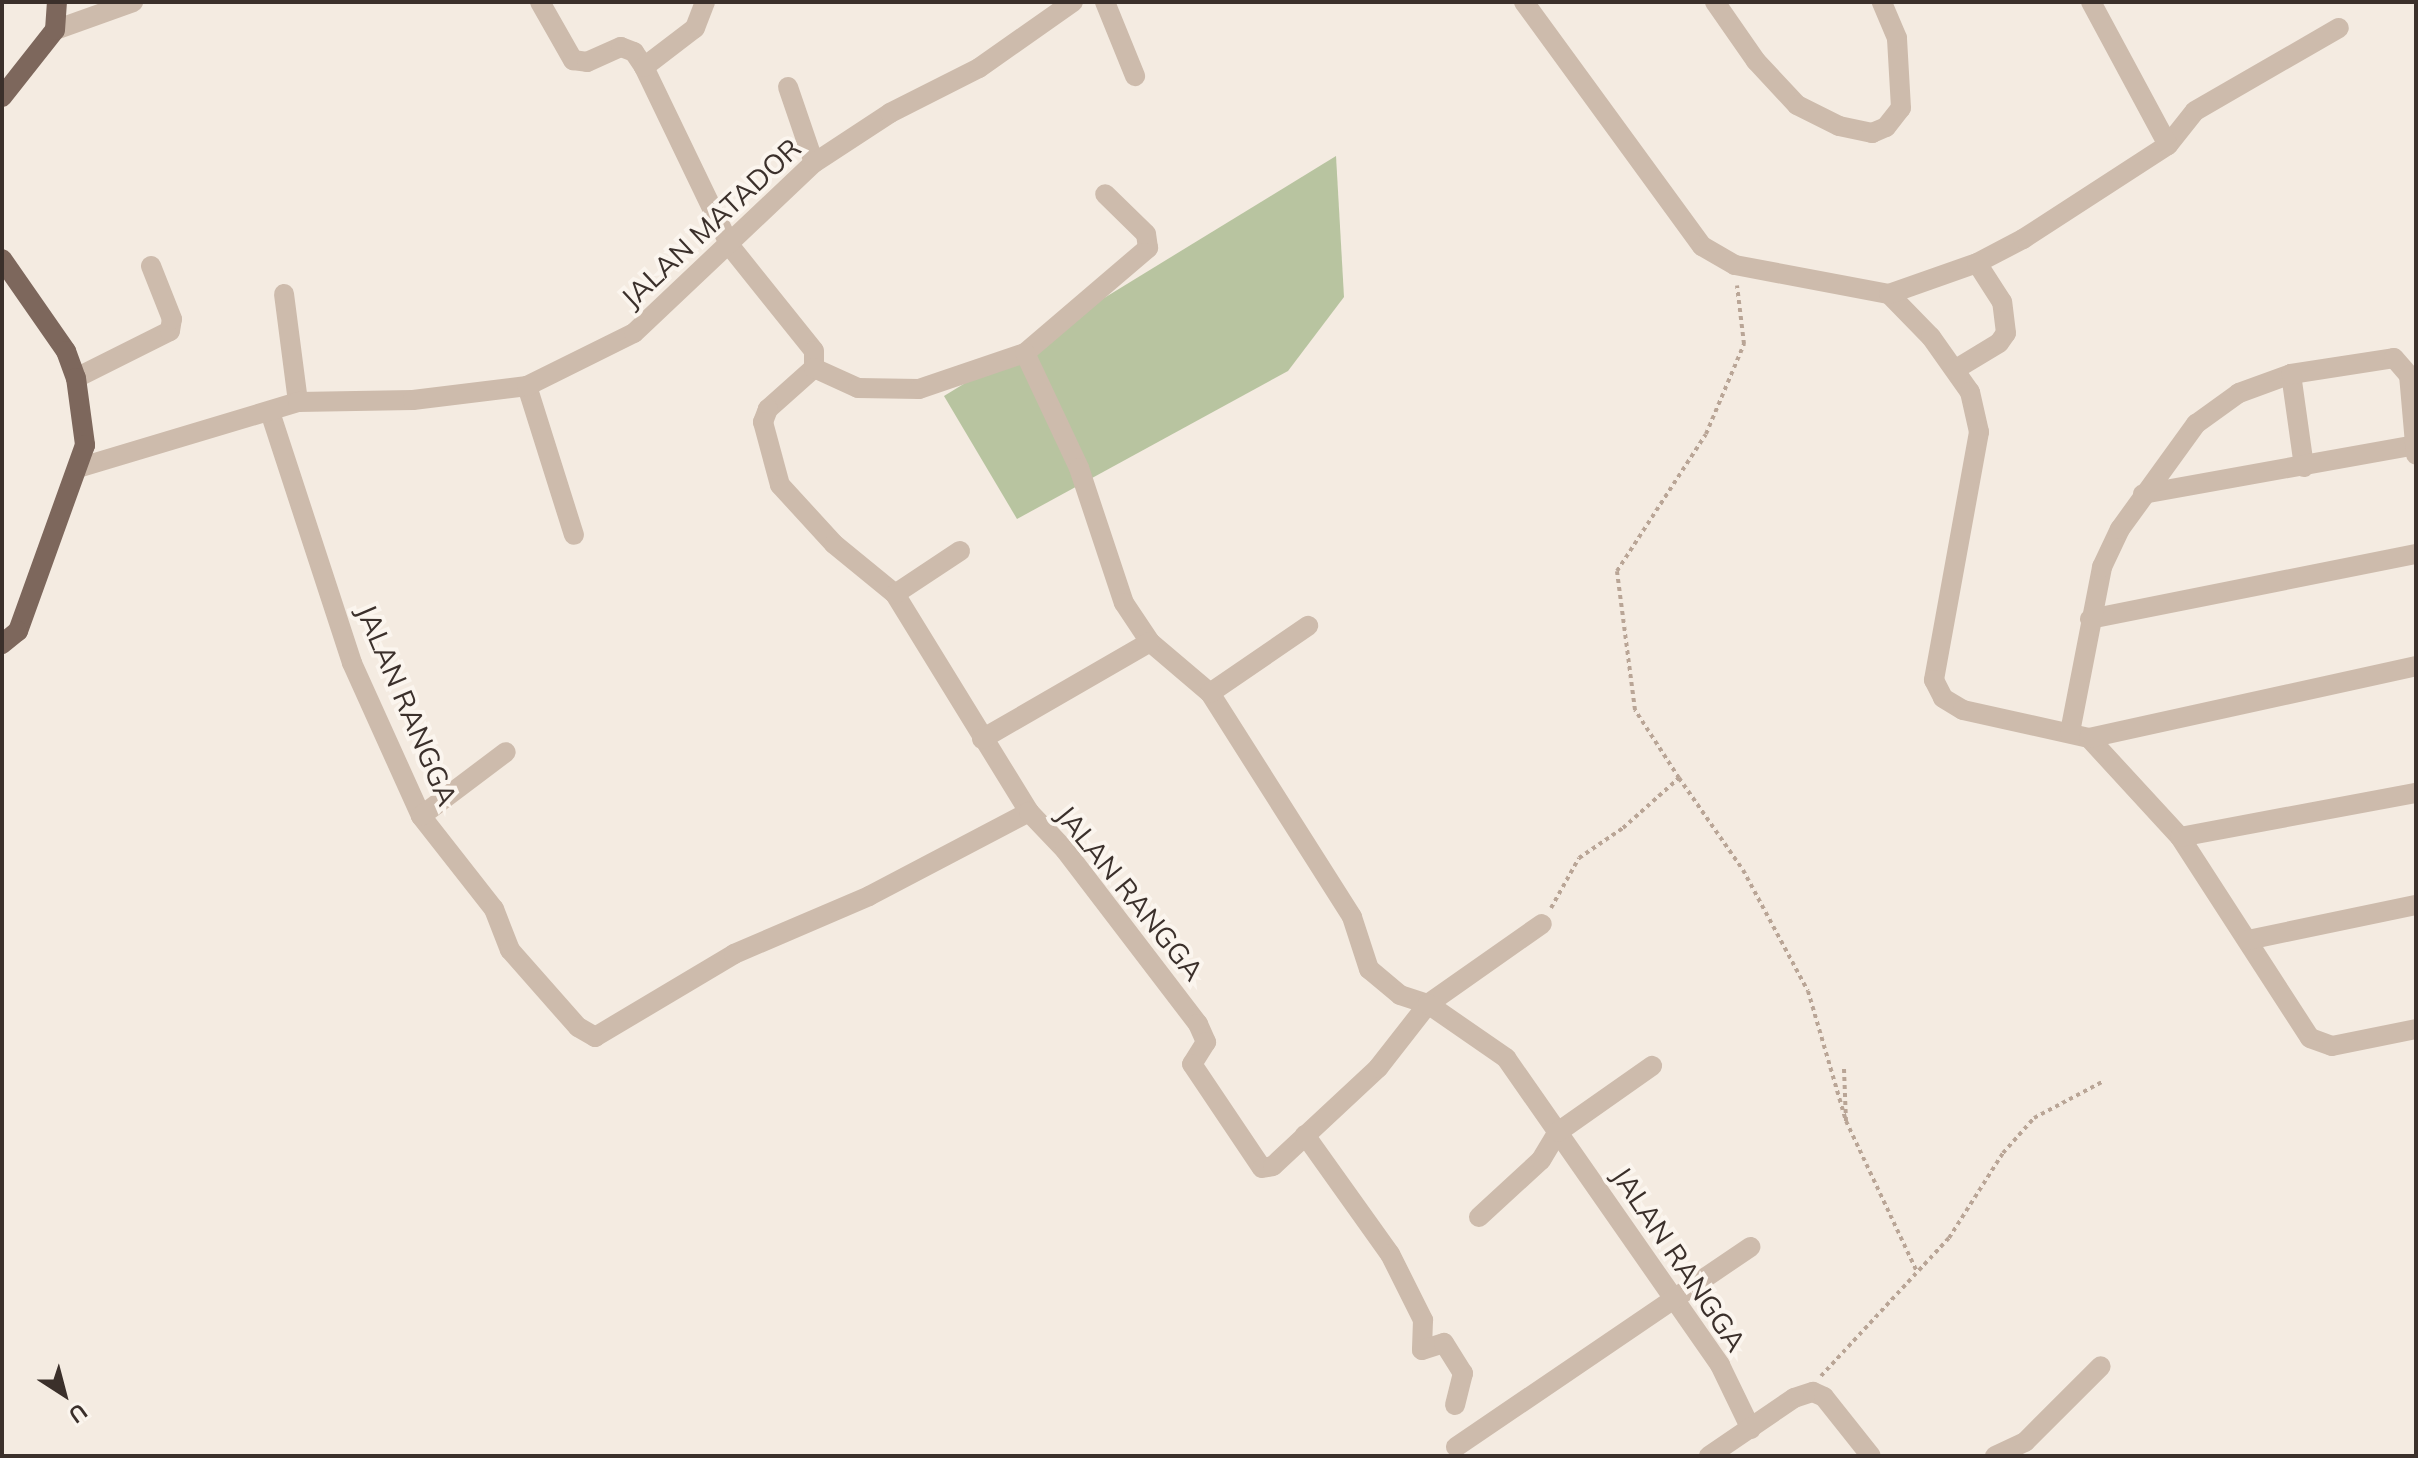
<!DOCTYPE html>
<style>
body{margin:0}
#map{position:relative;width:2418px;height:1458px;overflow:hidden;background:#f4ebe1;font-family:Mulish,sans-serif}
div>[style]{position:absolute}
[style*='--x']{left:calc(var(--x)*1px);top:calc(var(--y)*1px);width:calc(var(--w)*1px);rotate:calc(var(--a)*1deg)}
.green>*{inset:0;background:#b8c4a0}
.path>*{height:4px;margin-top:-2px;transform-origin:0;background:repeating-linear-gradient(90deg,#b9a596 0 4px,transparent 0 8px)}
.minor>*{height:20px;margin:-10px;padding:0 10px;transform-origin:10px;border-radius:10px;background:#cdbbac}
.major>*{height:20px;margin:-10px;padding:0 10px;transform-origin:10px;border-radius:10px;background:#7d675c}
span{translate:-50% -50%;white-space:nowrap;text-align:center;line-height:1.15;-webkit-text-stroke:8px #fbf5ee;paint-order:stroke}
.street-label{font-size:28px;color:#3b302b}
.frame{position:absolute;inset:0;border:4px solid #3b302b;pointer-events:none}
.north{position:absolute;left:24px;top:1354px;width:80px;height:80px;-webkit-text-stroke:6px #fbf5ee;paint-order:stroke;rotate:144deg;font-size:22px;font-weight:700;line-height:32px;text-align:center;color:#3b302b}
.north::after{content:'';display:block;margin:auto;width:28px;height:36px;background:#3b302b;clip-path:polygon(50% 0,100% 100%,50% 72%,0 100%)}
</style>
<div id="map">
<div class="green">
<i style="clip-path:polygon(1336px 156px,1344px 297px,1288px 371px,1017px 519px,944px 396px)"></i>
</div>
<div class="path">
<i style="--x:1679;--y:778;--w:112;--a:55.2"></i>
<i style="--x:1743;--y:870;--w:137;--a:61.8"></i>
<i style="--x:1808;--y:991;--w:135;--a:73.7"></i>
<i style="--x:1551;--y:908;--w:57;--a:-60.8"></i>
<i style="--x:1579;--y:858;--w:53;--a:-34.3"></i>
<i style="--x:1623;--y:828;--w:75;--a:-41.8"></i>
<i style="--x:1679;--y:778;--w:81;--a:-122.9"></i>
<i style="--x:1635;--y:710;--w:140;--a:-97.4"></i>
<i style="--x:1617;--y:571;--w:163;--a:-57"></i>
<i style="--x:1706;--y:434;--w:98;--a:-67.1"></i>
<i style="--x:1744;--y:344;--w:59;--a:-96.8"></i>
<i style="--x:1844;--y:1069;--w:52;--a:87.8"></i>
<i style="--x:1846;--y:1121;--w:167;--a:64.8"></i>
<i style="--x:1821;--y:1376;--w:188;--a:-47.2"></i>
<i style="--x:1949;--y:1238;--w:101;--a:-57.6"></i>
<i style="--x:2003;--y:1153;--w:47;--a:-48.5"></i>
<i style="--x:2034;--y:1118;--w:79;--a:-27.9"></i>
</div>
<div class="minor">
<i style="--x:540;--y:2;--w:67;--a:60.4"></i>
<i style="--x:573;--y:60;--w:14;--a:8"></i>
<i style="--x:587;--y:62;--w:37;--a:-24"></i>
<i style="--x:621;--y:47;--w:14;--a:21"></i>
<i style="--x:634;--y:52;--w:18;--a:56"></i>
<i style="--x:644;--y:67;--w:199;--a:64.3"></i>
<i style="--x:730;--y:246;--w:134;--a:51.3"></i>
<i style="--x:814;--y:351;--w:17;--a:90"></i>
<i style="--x:814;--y:368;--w:62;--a:138.3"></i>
<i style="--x:768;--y:409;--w:14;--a:111"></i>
<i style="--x:763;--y:422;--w:65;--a:74.9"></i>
<i style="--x:780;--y:485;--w:80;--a:47.5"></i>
<i style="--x:834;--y:544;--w:79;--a:39.3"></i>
<i style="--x:895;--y:594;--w:256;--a:58.4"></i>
<i style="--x:1105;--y:2;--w:80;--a:67.9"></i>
<i style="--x:1524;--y:2;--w:302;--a:53.9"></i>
<i style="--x:1702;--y:246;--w:38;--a:30"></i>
<i style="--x:1735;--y:265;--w:157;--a:10.7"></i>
<i style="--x:1889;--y:294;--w:60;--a:45.7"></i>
<i style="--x:1931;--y:337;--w:67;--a:54.7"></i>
<i style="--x:1970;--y:392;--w:41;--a:77.3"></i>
<i style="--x:1979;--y:432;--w:252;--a:100.3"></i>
<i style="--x:1934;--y:680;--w:20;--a:63"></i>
<i style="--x:1943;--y:698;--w:23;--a:31"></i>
<i style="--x:1963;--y:710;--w:129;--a:12.5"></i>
<i style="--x:2089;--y:738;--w:134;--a:47.4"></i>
<i style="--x:2180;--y:837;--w:239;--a:57.1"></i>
<i style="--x:2310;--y:1038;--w:23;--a:20"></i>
<i style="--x:2332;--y:1046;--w:86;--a:-11.4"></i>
<i style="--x:1715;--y:2;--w:72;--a:55.2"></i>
<i style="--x:1756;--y:61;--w:60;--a:47"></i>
<i style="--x:1797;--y:105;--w:47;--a:26.6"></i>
<i style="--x:1839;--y:126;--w:34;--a:12"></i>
<i style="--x:1872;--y:133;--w:15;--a:-23"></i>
<i style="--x:1886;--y:127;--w:24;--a:-52"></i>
<i style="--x:1901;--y:108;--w:70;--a:-93.3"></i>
<i style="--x:1897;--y:38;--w:39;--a:-113"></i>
<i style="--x:55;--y:30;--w:83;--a:-19.7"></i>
<i style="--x:644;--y:67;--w:64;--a:-37.4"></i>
<i style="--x:695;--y:28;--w:28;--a:-69"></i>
<i style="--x:788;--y:87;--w:80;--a:71.1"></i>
<i style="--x:2168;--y:145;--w:43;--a:-51.5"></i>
<i style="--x:2195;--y:111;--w:166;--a:-30"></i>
<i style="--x:284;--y:294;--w:109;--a:82.6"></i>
<i style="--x:1889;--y:294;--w:93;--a:-19.4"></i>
<i style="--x:1977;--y:263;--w:52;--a:-27.6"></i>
<i style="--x:2023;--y:239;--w:173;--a:-33"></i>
<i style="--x:2168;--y:145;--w:162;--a:-118.3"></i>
<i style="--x:1025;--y:353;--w:162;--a:-40.5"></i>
<i style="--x:1148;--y:248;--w:14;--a:-98"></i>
<i style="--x:1146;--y:234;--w:57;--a:-135.7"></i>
<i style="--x:814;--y:368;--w:48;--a:24.4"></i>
<i style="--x:858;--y:388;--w:61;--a:0.9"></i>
<i style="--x:919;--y:389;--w:112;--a:-18.8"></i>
<i style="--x:1025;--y:353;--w:127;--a:64.8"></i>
<i style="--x:1079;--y:468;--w:142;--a:71.6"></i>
<i style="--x:1124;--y:603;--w:47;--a:56.3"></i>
<i style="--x:1150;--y:642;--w:79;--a:40.4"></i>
<i style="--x:1210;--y:693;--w:265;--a:57.6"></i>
<i style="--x:1352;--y:917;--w:55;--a:71.9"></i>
<i style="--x:1369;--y:969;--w:40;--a:40"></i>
<i style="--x:1400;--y:995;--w:29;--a:18"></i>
<i style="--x:1428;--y:1004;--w:139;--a:-35.1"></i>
<i style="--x:1956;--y:369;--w:50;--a:-31.2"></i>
<i style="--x:1999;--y:343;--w:12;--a:-55"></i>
<i style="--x:2006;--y:333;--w:31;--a:-97"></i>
<i style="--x:2002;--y:302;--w:46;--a:-122.7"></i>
<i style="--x:2291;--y:374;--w:94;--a:82"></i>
<i style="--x:76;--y:378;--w:105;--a:-26.6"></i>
<i style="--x:170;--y:331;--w:12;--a:-81"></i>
<i style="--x:172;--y:319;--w:57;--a:-111.6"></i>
<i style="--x:527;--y:386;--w:156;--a:72.5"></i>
<i style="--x:270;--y:412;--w:264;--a:71.9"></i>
<i style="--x:352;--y:663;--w:168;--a:65.7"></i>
<i style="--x:421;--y:816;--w:118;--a:51.9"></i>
<i style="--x:494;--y:909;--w:44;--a:68.7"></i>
<i style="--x:510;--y:950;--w:103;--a:48.6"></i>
<i style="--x:578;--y:1027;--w:20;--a:30"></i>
<i style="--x:595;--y:1037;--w:162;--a:-30.8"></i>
<i style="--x:734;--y:954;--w:147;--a:-23.2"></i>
<i style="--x:869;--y:896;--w:181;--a:-27.7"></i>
<i style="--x:1029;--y:812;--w:52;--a:46.5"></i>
<i style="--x:1065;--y:850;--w:219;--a:52.6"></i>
<i style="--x:1198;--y:1024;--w:20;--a:66"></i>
<i style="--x:1206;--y:1042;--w:26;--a:122"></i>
<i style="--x:1192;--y:1064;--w:125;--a:56.1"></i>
<i style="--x:1262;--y:1168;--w:11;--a:-10"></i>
<i style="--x:1273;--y:1166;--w:144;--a:-43"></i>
<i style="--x:1378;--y:1068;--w:81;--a:-52"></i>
<i style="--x:1428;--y:1004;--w:95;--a:34.7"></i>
<i style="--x:1506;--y:1058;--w:374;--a:55.1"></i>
<i style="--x:1720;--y:1365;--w:71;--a:64.2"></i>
<i style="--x:78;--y:468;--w:230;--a:-16.7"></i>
<i style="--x:298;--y:402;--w:115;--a:-1"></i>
<i style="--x:413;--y:400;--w:115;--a:-7"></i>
<i style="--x:527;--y:386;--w:119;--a:-26.4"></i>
<i style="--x:634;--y:333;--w:248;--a:-43.4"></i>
<i style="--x:814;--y:163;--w:91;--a:-33.3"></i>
<i style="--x:890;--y:113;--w:100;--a:-26.8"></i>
<i style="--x:979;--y:68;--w:115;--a:-35.1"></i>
<i style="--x:2143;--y:494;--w:275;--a:-10.2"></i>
<i style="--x:895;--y:594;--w:78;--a:-33.5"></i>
<i style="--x:2090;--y:619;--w:332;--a:-11.3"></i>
<i style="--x:1210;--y:693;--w:119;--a:-34.4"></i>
<i style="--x:2070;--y:732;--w:168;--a:-79"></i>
<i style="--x:2102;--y:567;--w:42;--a:-64.7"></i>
<i style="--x:2120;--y:529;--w:130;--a:-54.1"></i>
<i style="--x:2196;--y:424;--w:53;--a:-35.8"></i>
<i style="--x:2239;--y:393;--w:55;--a:-20.1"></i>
<i style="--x:2291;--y:374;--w:104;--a:-8.8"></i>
<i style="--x:2394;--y:358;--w:23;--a:49"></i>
<i style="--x:2409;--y:375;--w:80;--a:85"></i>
<i style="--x:2089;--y:738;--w:335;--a:-12.4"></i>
<i style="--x:982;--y:739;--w:194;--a:-30"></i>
<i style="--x:421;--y:816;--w:106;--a:-37"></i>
<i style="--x:2180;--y:837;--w:240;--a:-10.6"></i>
<i style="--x:2248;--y:940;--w:172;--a:-11.8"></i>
<i style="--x:1305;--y:1135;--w:146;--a:54.5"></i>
<i style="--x:1390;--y:1254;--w:74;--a:63.4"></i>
<i style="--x:1423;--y:1320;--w:30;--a:92"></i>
<i style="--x:1422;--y:1350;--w:23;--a:-18"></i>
<i style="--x:1444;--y:1343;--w:36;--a:58"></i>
<i style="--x:1463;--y:1373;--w:33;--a:104"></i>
<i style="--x:1479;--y:1217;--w:84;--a:-42.6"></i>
<i style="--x:1541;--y:1160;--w:33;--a:-59"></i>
<i style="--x:1558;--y:1132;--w:115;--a:-35.1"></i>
<i style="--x:1456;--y:1447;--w:356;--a:-34.2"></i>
<i style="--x:1709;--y:1456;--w:103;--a:-34.3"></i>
<i style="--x:1794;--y:1398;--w:20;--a:-18"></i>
<i style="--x:1813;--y:1392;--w:12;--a:24"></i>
<i style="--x:1824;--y:1397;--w:75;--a:51.5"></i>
<i style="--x:1995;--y:1456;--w:33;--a:-25"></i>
<i style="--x:2025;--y:1442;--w:107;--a:-45"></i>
</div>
<div class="major">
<i style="--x:2;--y:97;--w:85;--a:-51.7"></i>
<i style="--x:55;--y:30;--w:28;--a:-86"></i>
<i style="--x:2;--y:259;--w:112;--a:55.2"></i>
<i style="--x:66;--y:351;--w:29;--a:70"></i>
<i style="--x:76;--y:378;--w:68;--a:82.3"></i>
<i style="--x:85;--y:445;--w:198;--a:109.8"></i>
<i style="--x:18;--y:631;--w:21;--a:141"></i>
</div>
<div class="street-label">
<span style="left:711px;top:223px;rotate:-43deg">JALAN MATADOR</span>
<span style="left:407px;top:705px;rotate:67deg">JALAN RANGGA</span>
<span style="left:1130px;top:893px;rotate:51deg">JALAN RANGGA</span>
<span style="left:1679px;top:1259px;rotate:56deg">JALAN RANGGA</span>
</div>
<div class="frame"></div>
<div class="north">U</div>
</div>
